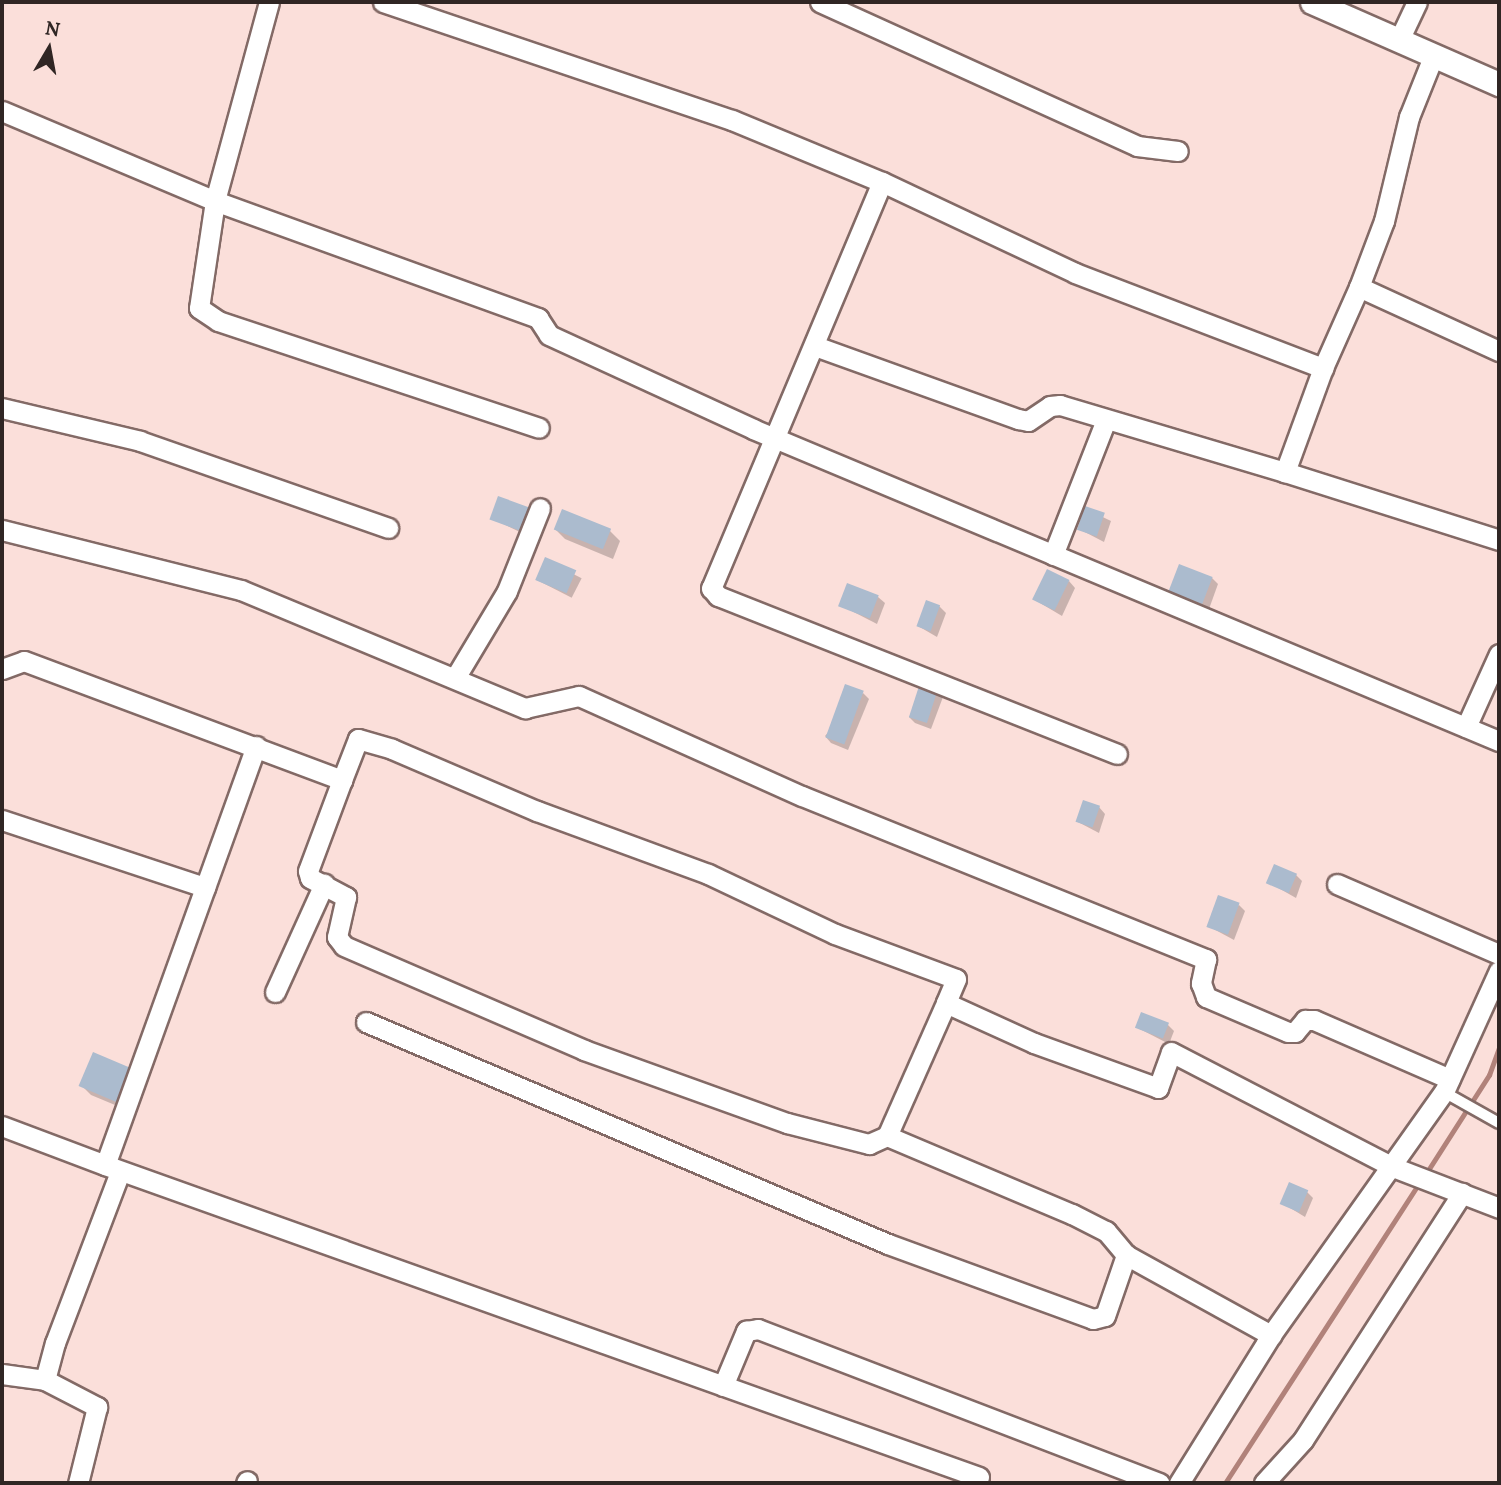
<!DOCTYPE html>
<style>
body{margin:0}
#map{position:relative;width:1501px;height:1485px;overflow:hidden;background:#fbdfda;font-family:Lora,serif}
div>[style]{position:absolute}
[style*='--x']{left:calc(var(--x)*1px);top:calc(var(--y)*1px);width:calc(var(--w)*1px);rotate:calc(var(--a)*1deg)}
.shadow>*{inset:0;background:#0003;transform-origin:0 0}
.stream>*{height:5px;margin:-2.5px;padding:0 2.5px;transform-origin:2.5px;border-radius:2.5px;background:#b1827a}
.building>*{inset:0;background:#abbbce;transform-origin:0 0}
.roads{filter:drop-shadow(2px 0 #836a66) drop-shadow(-2px 0 #836a66) drop-shadow(0 2px #836a66) drop-shadow(0 -2px #836a66)}
.service>*{height:10px;margin:-5px;padding:0 5px;transform-origin:5px;border-radius:5px;background:#fff}
.minor>*{height:19px;margin:-9.5px;padding:0 9.5px;transform-origin:9.5px;border-radius:9.5px;background:#fff}
.tertiary>*{height:23px;margin:-11.5px;padding:0 11.5px;transform-origin:11.5px;border-radius:11.5px;background:#fff}
span{translate:-50% -50%;white-space:nowrap;text-align:center;line-height:1.15;-webkit-text-stroke:6px #fbdfda;paint-order:stroke}
.frame{position:absolute;inset:0;border:4px solid #302624;pointer-events:none}
.north{position:absolute;left:14px;top:14px;width:70px;height:70px;-webkit-text-stroke:5px #fbdfda;paint-order:stroke;rotate:10deg;font-size:19px;font-weight:700;line-height:28px;text-align:center;color:#302624}
.north::after{content:'';display:block;margin:auto;width:24px;height:32px;background:#302624;clip-path:polygon(50% 0,100% 100%,50% 72%,0 100%)}
</style>
<div id="map">
<div class="shadow">
<i style="clip-path:polygon(1086px 509px,1111px 521px,1104px 542px,1079px 529px)"></i>
<i style="clip-path:polygon(532px 511px,530px 537px,491px 518px)"></i>
<i style="clip-path:polygon(555px 529px,610px 531px,620px 541px,613px 559px,565px 539px)"></i>
<i style="left:546px;top:560px;width:40px;height:22px;rotate:27deg"></i>
<i style="clip-path:polygon(1212px 578px,1218px 584px,1209px 609px,1170px 590px)"></i>
<i style="clip-path:polygon(1069px 581px,1075px 588px,1062px 616px,1035px 600px)"></i>
<i style="clip-path:polygon(878px 597px,885px 603px,877px 624px,840px 605px)"></i>
<i style="clip-path:polygon(939px 606px,946px 613px,937px 637px,918px 626px)"></i>
<i style="clip-path:polygon(937px 691px,943px 697px,931px 729px,915px 723px,909px 717px)"></i>
<i style="clip-path:polygon(863px 693px,869px 699px,848px 750px,831px 743px,825px 736px)"></i>
<i style="clip-path:polygon(1099px 807px,1105px 814px,1099px 833px,1078px 822px)"></i>
<i style="clip-path:polygon(1296px 875px,1302px 881px,1296px 898px,1268px 882px)"></i>
<i style="clip-path:polygon(1239px 905px,1245px 911px,1234px 940px,1208px 926px)"></i>
<i style="clip-path:polygon(1168px 1025px,1174px 1031px,1169px 1044px,1136px 1027px)"></i>
<i style="clip-path:polygon(130px 1069px,127px 1110px,91px 1095px,81px 1085px)"></i>
<i style="clip-path:polygon(1307px 1192px,1313px 1198px,1305px 1217px,1282px 1203px)"></i>
</div>
<div class="stream">
<i style="--x:1425;--y:1175;--w:119;--a:-57.4"></i>
<i style="--x:1489;--y:1075;--w:29;--a:-70"></i>
<i style="--x:1225;--y:1483;--w:357;--a:-57.1"></i>
</div>
<div class="building">
<i style="left:498px;top:496px;width:37px;height:25px;rotate:20deg"></i>
<i style="left:1085px;top:506px;width:21px;height:25px;rotate:19deg"></i>
<i style="left:562px;top:509px;width:53px;height:22px;rotate:22deg"></i>
<i style="left:545px;top:557px;width:34px;height:25px;rotate:23deg"></i>
<i style="left:1179px;top:564px;width:36px;height:29px;rotate:21deg"></i>
<i style="left:1047px;top:569px;width:25px;height:34px;rotate:26deg"></i>
<i style="left:847px;top:583px;width:34px;height:25px;rotate:21deg"></i>
<i style="left:926px;top:600px;width:15px;height:28px;rotate:20deg"></i>
<i style="left:920px;top:683px;width:19px;height:36px;rotate:18deg"></i>
<i style="left:845px;top:684px;width:20px;height:57px;rotate:20deg"></i>
<i style="left:1083px;top:800px;width:18px;height:23px;rotate:19deg"></i>
<i style="left:1274px;top:864px;width:25px;height:21px;rotate:23deg"></i>
<i style="left:1218px;top:895px;width:23px;height:34px;rotate:20deg"></i>
<i style="left:1141px;top:1012px;width:30px;height:17px;rotate:21deg"></i>
<i style="left:93px;top:1052px;width:41px;height:37px;rotate:23deg"></i>
<i style="left:1289px;top:1182px;width:21px;height:24px;rotate:23deg"></i>
</div>
<div class="roads">
<div class="service">
<i style="--x:1444;--y:1092;--w:63;--a:29.4"></i>
</div>
<div class="minor">
<i style="--x:269;--y:2;--w:206;--a:105.2"></i>
<i style="--x:215;--y:201;--w:108;--a:98.5"></i>
<i style="--x:199;--y:308;--w:23;--a:34"></i>
<i style="--x:218;--y:321;--w:338;--a:18.4"></i>
<i style="--x:383;--y:2;--w:368;--a:18.7"></i>
<i style="--x:732;--y:120;--w:162;--a:22.5"></i>
<i style="--x:882;--y:182;--w:213;--a:25.2"></i>
<i style="--x:1075;--y:273;--w:266;--a:21"></i>
<i style="--x:1323;--y:368;--w:111;--a:110.1"></i>
<i style="--x:1285;--y:472;--w:225;--a:17.6"></i>
<i style="--x:820;--y:2;--w:348;--a:24.4"></i>
<i style="--x:1137;--y:146;--w:41;--a:7"></i>
<i style="--x:1399;--y:40;--w:42;--a:-64.7"></i>
<i style="--x:2;--y:111;--w:231;--a:22.9"></i>
<i style="--x:215;--y:201;--w:344;--a:19.9"></i>
<i style="--x:538;--y:318;--w:20;--a:57"></i>
<i style="--x:549;--y:335;--w:225;--a:24.7"></i>
<i style="--x:753;--y:429;--w:809;--a:22.7"></i>
<i style="--x:882;--y:182;--w:441;--a:112.8"></i>
<i style="--x:711;--y:588;--w:11;--a:49"></i>
<i style="--x:718;--y:596;--w:429;--a:21.6"></i>
<i style="--x:1359;--y:287;--w:71;--a:-69.3"></i>
<i style="--x:1384;--y:221;--w:107;--a:-76.5"></i>
<i style="--x:1409;--y:117;--w:65;--a:-68.2"></i>
<i style="--x:815;--y:346;--w:216;--a:19.8"></i>
<i style="--x:1018;--y:419;--w:10;--a:11"></i>
<i style="--x:1028;--y:421;--w:27;--a:-34"></i>
<i style="--x:1050;--y:406;--w:10;--a:-6"></i>
<i style="--x:1060;--y:405;--w:235;--a:16.6"></i>
<i style="--x:1323;--y:368;--w:89;--a:-66"></i>
<i style="--x:1359;--y:287;--w:154;--a:24.6"></i>
<i style="--x:2;--y:408;--w:142;--a:13.4"></i>
<i style="--x:140;--y:441;--w:263;--a:19.3"></i>
<i style="--x:2;--y:530;--w:246;--a:14.1"></i>
<i style="--x:241;--y:590;--w:308;--a:22.6"></i>
<i style="--x:525;--y:708;--w:55;--a:-12.5"></i>
<i style="--x:579;--y:696;--w:244;--a:24.2"></i>
<i style="--x:802;--y:796;--w:436;--a:22"></i>
<i style="--x:1206;--y:959;--w:25;--a:102"></i>
<i style="--x:1201;--y:983;--w:15;--a:70"></i>
<i style="--x:1206;--y:997;--w:89;--a:23.1"></i>
<i style="--x:1288;--y:1032;--w:7;--a:0"></i>
<i style="--x:1295;--y:1032;--w:16;--a:-50"></i>
<i style="--x:1305;--y:1020;--w:9;--a:0"></i>
<i style="--x:1314;--y:1020;--w:148;--a:23.5"></i>
<i style="--x:1053;--y:555;--w:145;--a:-68.6"></i>
<i style="--x:2;--y:669;--w:23;--a:-20"></i>
<i style="--x:24;--y:661;--w:340;--a:20.5"></i>
<i style="--x:342;--y:780;--w:44;--a:-68.7"></i>
<i style="--x:358;--y:739;--w:35;--a:16"></i>
<i style="--x:392;--y:749;--w:158;--a:23.2"></i>
<i style="--x:537;--y:811;--w:182;--a:20.2"></i>
<i style="--x:708;--y:874;--w:140;--a:25.3"></i>
<i style="--x:835;--y:934;--w:129;--a:20.4"></i>
<i style="--x:956;--y:979;--w:26;--a:113"></i>
<i style="--x:946;--y:1003;--w:97;--a:24.4"></i>
<i style="--x:1034;--y:1043;--w:132;--a:19.9"></i>
<i style="--x:1158;--y:1088;--w:38;--a:-70"></i>
<i style="--x:1171;--y:1052;--w:250;--a:27.4"></i>
<i style="--x:1393;--y:1167;--w:114;--a:21.1"></i>
<i style="--x:455;--y:678;--w:101;--a:-59.1"></i>
<i style="--x:507;--y:591;--w:89;--a:-68.3"></i>
<i style="--x:1466;--y:727;--w:80;--a:-65.7"></i>
<i style="--x:256;--y:746;--w:445;--a:109.8"></i>
<i style="--x:105;--y:1165;--w:928;--a:19.65"></i>
<i style="--x:342;--y:780;--w:97;--a:110.5"></i>
<i style="--x:308;--y:871;--w:7;--a:74"></i>
<i style="--x:310;--y:878;--w:41;--a:27.8"></i>
<i style="--x:346;--y:897;--w:41;--a:102.7"></i>
<i style="--x:337;--y:937;--w:11;--a:52"></i>
<i style="--x:344;--y:946;--w:262;--a:23.4"></i>
<i style="--x:584;--y:1050;--w:216;--a:19.8"></i>
<i style="--x:787;--y:1123;--w:85;--a:14.4"></i>
<i style="--x:869;--y:1144;--w:20;--a:-24"></i>
<i style="--x:2;--y:820;--w:214;--a:18.3"></i>
<i style="--x:1337;--y:884;--w:176;--a:23.4"></i>
<i style="--x:275;--y:992;--w:119;--a:-65.6"></i>
<i style="--x:946;--y:1003;--w:145;--a:113.9"></i>
<i style="--x:887;--y:1136;--w:201;--a:22.9"></i>
<i style="--x:1072;--y:1214;--w:38;--a:27"></i>
<i style="--x:1106;--y:1231;--w:31;--a:50"></i>
<i style="--x:1126;--y:1255;--w:166;--a:28.9"></i>
<i style="--x:366;--y:1022;--w:567;--a:23.04"></i>
<i style="--x:888;--y:1244;--w:218;--a:20.1"></i>
<i style="--x:1093;--y:1319;--w:12;--a:-14"></i>
<i style="--x:1105;--y:1316;--w:65;--a:-71"></i>
<i style="--x:2;--y:1126;--w:110;--a:20.7"></i>
<i style="--x:2;--y:1374;--w:43;--a:7.9"></i>
<i style="--x:45;--y:1380;--w:38;--a:-75"></i>
<i style="--x:55;--y:1343;--w:183;--a:-69.2"></i>
<i style="--x:45;--y:1380;--w:59;--a:27.4"></i>
<i style="--x:97;--y:1407;--w:78;--a:104"></i>
<i style="--x:723;--y:1386;--w:60;--a:-67.3"></i>
<i style="--x:746;--y:1331;--w:12;--a:-9"></i>
<i style="--x:758;--y:1329;--w:430;--a:21"></i>
<i style="--x:246;--y:1483;--w:2;--a:-63"></i>
<i style="--x:1179;--y:1483;--w:174;--a:-58.1"></i>
<i style="--x:1271;--y:1335;--w:298;--a:-54.6"></i>
<i style="--x:1444;--y:1092;--w:133;--a:-65.6"></i>
<i style="--x:1264;--y:1483;--w:58;--a:-47.8"></i>
<i style="--x:1303;--y:1440;--w:294;--a:-57.2"></i>
</div>
<div class="tertiary">
<i style="--x:1312;--y:2;--w:204;--a:23.7"></i>
</div>
</div>
<div class="frame"></div>
<div class="north">N</div>
</div>
